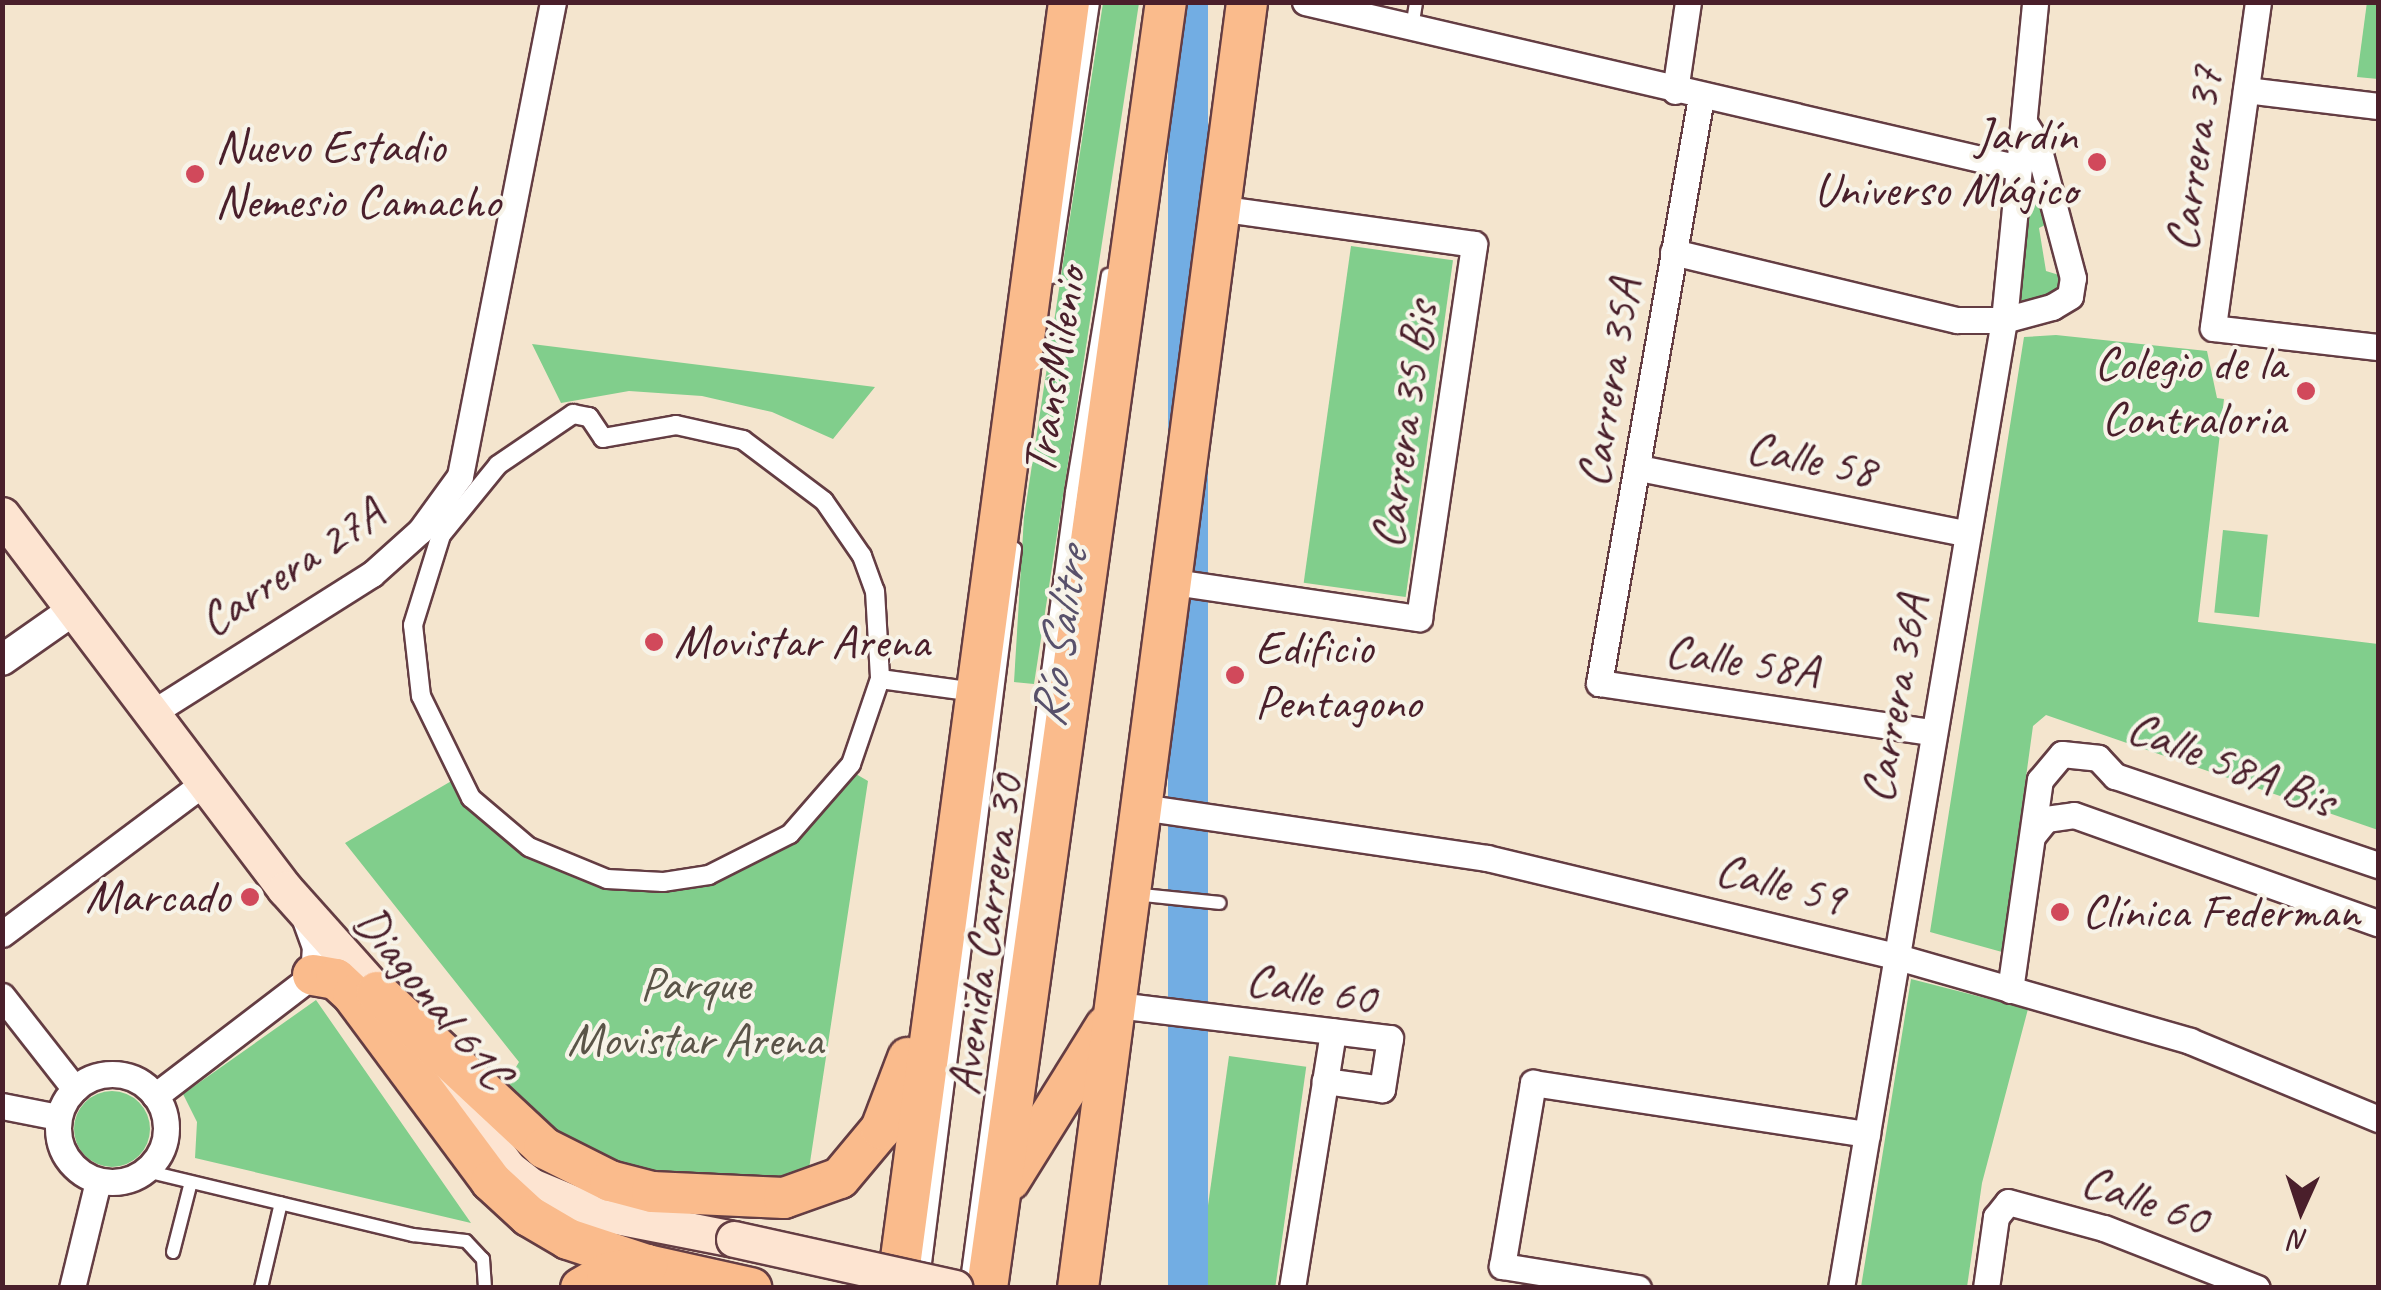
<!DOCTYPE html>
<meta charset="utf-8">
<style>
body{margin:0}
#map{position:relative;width:2381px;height:1290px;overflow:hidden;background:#f4e5ce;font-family:Caveat,sans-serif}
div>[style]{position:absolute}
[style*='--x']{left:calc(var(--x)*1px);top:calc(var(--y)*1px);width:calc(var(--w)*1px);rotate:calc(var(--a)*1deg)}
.green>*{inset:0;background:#81ce8c;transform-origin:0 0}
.round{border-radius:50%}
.water>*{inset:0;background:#72ade3;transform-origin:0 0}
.roads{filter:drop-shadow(2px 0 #643d43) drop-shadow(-2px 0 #643d43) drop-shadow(0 2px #643d43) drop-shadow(0 -2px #643d43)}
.service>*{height:12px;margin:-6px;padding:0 6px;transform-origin:6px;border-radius:6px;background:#fff}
.pedestrian>*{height:18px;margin:-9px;padding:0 9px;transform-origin:9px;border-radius:9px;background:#fff}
.minor>*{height:25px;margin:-12.5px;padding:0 12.5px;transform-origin:12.5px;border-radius:12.5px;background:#fff}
.minor>.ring{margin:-12.5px;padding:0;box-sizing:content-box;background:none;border:25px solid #fff;border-radius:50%}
.tertiary>*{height:30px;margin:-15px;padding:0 15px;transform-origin:15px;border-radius:15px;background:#fff}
.secondary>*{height:35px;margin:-17.5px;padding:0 17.5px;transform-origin:17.5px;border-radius:17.5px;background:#fde4d1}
.trunk>*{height:40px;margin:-20px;padding:0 20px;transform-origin:20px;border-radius:20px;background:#fabb8c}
.bridges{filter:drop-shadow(2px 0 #643d43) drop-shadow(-2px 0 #643d43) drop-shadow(0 2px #643d43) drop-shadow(0 -2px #643d43)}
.secondary-bridge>*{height:35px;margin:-17.5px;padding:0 17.5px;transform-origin:17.5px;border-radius:17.5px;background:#fde4d1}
.dots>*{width:28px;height:28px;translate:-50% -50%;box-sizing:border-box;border:5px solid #f7f3e8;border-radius:50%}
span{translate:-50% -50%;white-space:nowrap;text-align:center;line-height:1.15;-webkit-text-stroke:8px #f7f3e8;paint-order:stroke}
.poi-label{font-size:48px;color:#4a1f2b}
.right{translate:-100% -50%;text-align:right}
.left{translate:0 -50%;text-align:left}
.street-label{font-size:48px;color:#4a1f2b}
.park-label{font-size:48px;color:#5a5448}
.water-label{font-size:50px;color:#58516b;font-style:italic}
.frame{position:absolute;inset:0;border:5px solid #4a1f2b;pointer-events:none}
.north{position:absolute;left:2251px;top:1160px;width:100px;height:100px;-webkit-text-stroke:8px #f7f3e8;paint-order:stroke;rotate:183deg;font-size:28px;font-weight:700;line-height:40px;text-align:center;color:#4a1f2b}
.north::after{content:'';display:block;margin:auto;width:35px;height:45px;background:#4a1f2b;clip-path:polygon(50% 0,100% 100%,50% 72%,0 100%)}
</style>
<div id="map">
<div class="green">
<i style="clip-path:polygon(2367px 2px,2378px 3px,2378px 79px,2357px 77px)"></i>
<i style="clip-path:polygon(1103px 3px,1139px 3px,1034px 684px,1014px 682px,1024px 517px)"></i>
<i style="clip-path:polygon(2033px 161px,2047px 224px,2039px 228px,2046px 271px,2059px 275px,2061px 292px,2020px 304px)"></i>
<i style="left:1351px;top:246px;width:103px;height:340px;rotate:8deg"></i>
<i style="clip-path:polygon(2056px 335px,2207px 351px,2217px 398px,2224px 399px,2198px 622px,2378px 644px,2378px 830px,2046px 715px,2033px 726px,2002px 952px,1930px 932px,2024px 337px)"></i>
<i style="clip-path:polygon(532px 344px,875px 387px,833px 439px,772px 412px,702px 396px,629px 391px,561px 403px)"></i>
<i style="left:2223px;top:530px;width:45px;height:83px;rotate:6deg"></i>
<i style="clip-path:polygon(842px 766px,868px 781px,807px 1182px,633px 1176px,521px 1112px,506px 1084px,519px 1062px,345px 843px,460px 776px,512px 832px,608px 875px,688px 876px,764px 848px)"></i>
<i style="clip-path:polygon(1911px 979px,2028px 1009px,1982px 1183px,1967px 1287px,1861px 1287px)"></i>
<i style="clip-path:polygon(316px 1000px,471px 1223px,195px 1158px,197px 1122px,183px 1094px)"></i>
<i style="left:1229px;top:1056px;width:78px;height:233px;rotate:8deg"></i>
<i class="round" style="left:74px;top:1091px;width:76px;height:76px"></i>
</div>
<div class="water">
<i style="left:1168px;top:3px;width:40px;height:1295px"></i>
</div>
<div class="roads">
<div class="service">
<i style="--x:1412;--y:28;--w:26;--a:-81"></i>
<i style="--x:1052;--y:277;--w:278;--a:-81.5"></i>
<i style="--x:1133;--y:894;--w:87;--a:5.9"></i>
<i style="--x:146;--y:1171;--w:275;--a:13.5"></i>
<i style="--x:413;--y:1235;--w:53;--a:6.5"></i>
<i style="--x:466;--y:1241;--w:25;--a:47"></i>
<i style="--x:483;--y:1259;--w:29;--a:86"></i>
<i style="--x:173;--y:1252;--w:72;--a:-75.6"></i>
<i style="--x:923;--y:1279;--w:736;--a:-82.82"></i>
<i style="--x:261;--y:1288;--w:87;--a:-76.8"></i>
<i style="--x:966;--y:1288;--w:803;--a:-82.41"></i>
<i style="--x:1072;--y:492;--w:220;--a:-80.6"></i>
</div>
<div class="pedestrian">
<i style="--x:573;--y:414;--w:16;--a:11"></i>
<i style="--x:589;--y:417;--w:25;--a:56"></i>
<i style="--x:603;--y:438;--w:74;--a:-10.1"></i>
<i style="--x:676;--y:425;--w:69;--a:12.6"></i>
<i style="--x:743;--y:440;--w:101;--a:37"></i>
<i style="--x:824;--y:501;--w:67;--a:55.4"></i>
<i style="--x:862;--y:556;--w:37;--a:70"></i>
<i style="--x:875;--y:591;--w:88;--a:86.7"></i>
<i style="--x:880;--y:679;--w:90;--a:108.8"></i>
<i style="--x:851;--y:764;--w:93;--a:131.1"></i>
<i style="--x:790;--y:834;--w:91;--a:153.2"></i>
<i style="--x:709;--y:875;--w:47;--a:171.3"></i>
<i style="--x:663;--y:882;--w:56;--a:-176.9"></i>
<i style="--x:607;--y:879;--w:84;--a:-157.7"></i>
<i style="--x:529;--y:847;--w:76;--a:-139.8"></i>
<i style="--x:471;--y:798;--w:114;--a:-116.1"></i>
<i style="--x:421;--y:696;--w:71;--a:-96.4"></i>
<i style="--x:413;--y:625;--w:94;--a:-72.7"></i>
<i style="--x:441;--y:535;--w:90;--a:-50.8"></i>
<i style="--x:498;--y:465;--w:91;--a:-34.2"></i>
<i style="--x:880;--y:679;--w:96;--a:7.8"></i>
</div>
<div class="minor">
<i style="--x:1305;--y:2;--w:733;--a:13.09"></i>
<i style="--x:2258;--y:2;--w:329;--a:97.9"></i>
<i style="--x:2213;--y:328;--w:166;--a:6.6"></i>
<i style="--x:2246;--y:90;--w:133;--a:6.9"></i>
<i style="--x:1675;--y:91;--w:90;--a:-81.7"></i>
<i style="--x:1701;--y:97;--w:595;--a:99.87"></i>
<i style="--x:1599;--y:683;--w:337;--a:8.4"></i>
<i style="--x:1673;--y:252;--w:292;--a:13.5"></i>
<i style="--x:1957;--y:320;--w:47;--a:0"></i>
<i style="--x:2004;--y:320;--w:50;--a:-15.2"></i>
<i style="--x:2052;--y:307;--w:21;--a:-31"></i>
<i style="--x:2070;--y:296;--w:18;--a:-81"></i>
<i style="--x:2073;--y:278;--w:140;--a:-104.9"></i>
<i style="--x:2037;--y:143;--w:22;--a:-122"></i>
<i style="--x:1639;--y:468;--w:332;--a:11.3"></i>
<i style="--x:1167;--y:581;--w:255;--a:8.4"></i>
<i style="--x:1419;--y:618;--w:378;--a:-81.6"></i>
<i style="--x:1474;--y:244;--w:260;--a:-172"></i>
<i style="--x:152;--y:713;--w:260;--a:-32.3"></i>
<i style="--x:372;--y:574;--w:64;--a:-41.9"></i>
<i style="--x:420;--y:531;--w:68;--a:-54"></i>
<i style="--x:460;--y:476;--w:483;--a:-78.9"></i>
<i style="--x:1141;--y:807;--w:350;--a:8.4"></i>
<i style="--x:1487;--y:858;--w:419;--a:13.5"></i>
<i style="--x:1894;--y:956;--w:308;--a:16"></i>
<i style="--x:2190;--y:1041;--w:204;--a:22.5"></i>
<i style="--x:2034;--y:834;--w:19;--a:-51"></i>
<i style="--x:2046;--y:819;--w:28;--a:-8"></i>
<i style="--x:2074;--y:815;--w:323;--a:19.6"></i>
<i style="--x:2;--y:934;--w:252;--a:-36.8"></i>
<i style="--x:2010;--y:990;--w:212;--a:-81.9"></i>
<i style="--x:2040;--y:780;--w:34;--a:-50"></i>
<i style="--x:2062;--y:754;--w:36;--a:6"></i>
<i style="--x:2098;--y:758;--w:25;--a:47"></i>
<i style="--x:2115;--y:776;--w:278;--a:18.7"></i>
<i style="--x:2;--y:996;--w:118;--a:51.9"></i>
<i style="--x:1117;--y:1005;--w:275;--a:6.9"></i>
<i style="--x:1390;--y:1038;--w:52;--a:98.9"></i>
<i style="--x:1382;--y:1089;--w:58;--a:-172"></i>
<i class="ring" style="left:58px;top:1074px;width:83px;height:83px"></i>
<i style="--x:155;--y:1096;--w:199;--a:-37.4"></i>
<i style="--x:313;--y:975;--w:28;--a:-86"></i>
<i style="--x:315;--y:947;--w:33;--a:-110"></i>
<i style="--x:2;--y:1106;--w:57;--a:11.1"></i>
<i style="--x:72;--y:1288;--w:110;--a:-76.3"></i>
<i style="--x:1292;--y:1288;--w:260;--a:-80.9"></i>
<i style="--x:1638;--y:1288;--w:138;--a:-170.8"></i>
<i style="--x:1502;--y:1266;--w:186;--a:-80.4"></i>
<i style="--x:1533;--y:1083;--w:338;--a:8.7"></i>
<i style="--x:1841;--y:1288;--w:982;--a:-80.44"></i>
<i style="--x:2004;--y:320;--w:320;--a:-84.4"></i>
<i style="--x:1986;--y:1288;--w:72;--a:-82"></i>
<i style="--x:1996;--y:1217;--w:19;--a:-51"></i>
<i style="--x:2008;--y:1202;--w:99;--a:15.2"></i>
<i style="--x:2104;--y:1228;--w:164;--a:21.4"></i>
</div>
<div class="tertiary">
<i style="--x:2;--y:660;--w:85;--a:-35"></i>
</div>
<div class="secondary">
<i style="--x:2;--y:515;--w:469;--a:52.9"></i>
<i style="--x:285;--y:889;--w:138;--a:48.2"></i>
<i style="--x:377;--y:992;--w:219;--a:53.3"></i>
<i style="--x:508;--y:1168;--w:29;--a:38"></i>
<i style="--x:531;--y:1186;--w:65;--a:22.6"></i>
<i style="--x:591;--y:1211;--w:146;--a:11.1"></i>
</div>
<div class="trunk">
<i style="--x:313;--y:975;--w:23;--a:10"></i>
<i style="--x:336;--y:979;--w:23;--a:43"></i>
<i style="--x:353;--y:995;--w:232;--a:53.4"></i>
<i style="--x:491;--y:1181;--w:52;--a:42.6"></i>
<i style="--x:529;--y:1216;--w:45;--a:30.5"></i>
<i style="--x:568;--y:1239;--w:83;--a:18.2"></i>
<i style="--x:647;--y:1265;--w:107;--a:12.5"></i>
<i style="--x:377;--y:992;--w:229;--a:43"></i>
<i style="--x:544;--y:1148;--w:74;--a:26.6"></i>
<i style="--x:610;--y:1181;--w:43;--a:14.7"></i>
<i style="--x:652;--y:1192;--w:132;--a:2.6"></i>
<i style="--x:784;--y:1198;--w:59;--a:-19.7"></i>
<i style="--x:840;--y:1178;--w:64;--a:-50.1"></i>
<i style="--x:881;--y:1129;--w:76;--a:-69.2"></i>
<i style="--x:1010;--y:1180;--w:181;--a:-58.1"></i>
<i style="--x:581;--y:1288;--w:30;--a:-30"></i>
<i style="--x:607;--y:1273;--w:41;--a:-11.3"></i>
<i style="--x:897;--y:1288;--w:1297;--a:-82.38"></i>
<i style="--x:987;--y:1288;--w:1298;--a:-82.08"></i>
<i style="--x:1078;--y:1288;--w:1297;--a:-82.51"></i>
</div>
</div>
<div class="bridges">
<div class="secondary-bridge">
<i style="--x:734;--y:1239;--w:226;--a:12.5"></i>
</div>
</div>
<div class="dots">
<i style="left:2097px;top:162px;background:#d1495b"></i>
<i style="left:195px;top:174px;background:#d1495b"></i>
<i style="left:2306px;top:391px;background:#d1495b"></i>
<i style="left:654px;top:642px;background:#d1495b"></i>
<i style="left:1235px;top:675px;background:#d1495b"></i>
<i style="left:250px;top:897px;background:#d1495b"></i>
<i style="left:2060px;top:912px;background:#d1495b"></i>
</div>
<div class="poi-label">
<span class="right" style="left:2077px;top:162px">Jardín<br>Universo Mágico</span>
<span class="left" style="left:215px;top:174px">Nuevo Estadio<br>Nemesio Camacho</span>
<span class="right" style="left:2286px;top:391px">Colegio de la<br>Contraloria</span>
<span class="left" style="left:674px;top:642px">Movistar Arena</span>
<span class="left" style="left:1255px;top:675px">Edificio<br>Pentagono</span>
<span class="right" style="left:230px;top:897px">Marcado</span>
<span class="left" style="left:2082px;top:912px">Clínica Federman</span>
</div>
<div class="street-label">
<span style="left:2194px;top:159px;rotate:-82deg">Carrera 37</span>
<span style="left:1054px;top:371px;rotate:-81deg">TransMilenio</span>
<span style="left:1609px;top:383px;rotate:-81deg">Carrera 35A</span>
<span style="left:1404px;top:425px;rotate:-82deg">Carrera 35 Bis</span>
<span style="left:1811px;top:459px;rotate:11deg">Calle 58</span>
<span style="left:291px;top:567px;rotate:-34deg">Carrera 27A</span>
<span style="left:1742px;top:661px;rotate:8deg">Calle 58A</span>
<span style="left:1895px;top:699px;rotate:-80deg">Carrera 36A</span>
<span style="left:2231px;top:764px;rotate:21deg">Calle 58A Bis</span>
<span style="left:1780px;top:884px;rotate:14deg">Calle 59</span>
<span style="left:985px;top:935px;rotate:-82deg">Avenida Carrera 30</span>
<span style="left:1311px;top:989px;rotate:9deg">Calle 60</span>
<span style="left:433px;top:997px;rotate:51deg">Diagonal 61C</span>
<span style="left:2145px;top:1200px;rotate:19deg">Calle 60</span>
</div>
<div class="park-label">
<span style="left:695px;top:1012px">Parque<br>Movistar Arena</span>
</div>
<div class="water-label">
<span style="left:1059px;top:638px;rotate:-82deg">Río Salitre</span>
</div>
<div class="frame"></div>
<div class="north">N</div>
</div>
